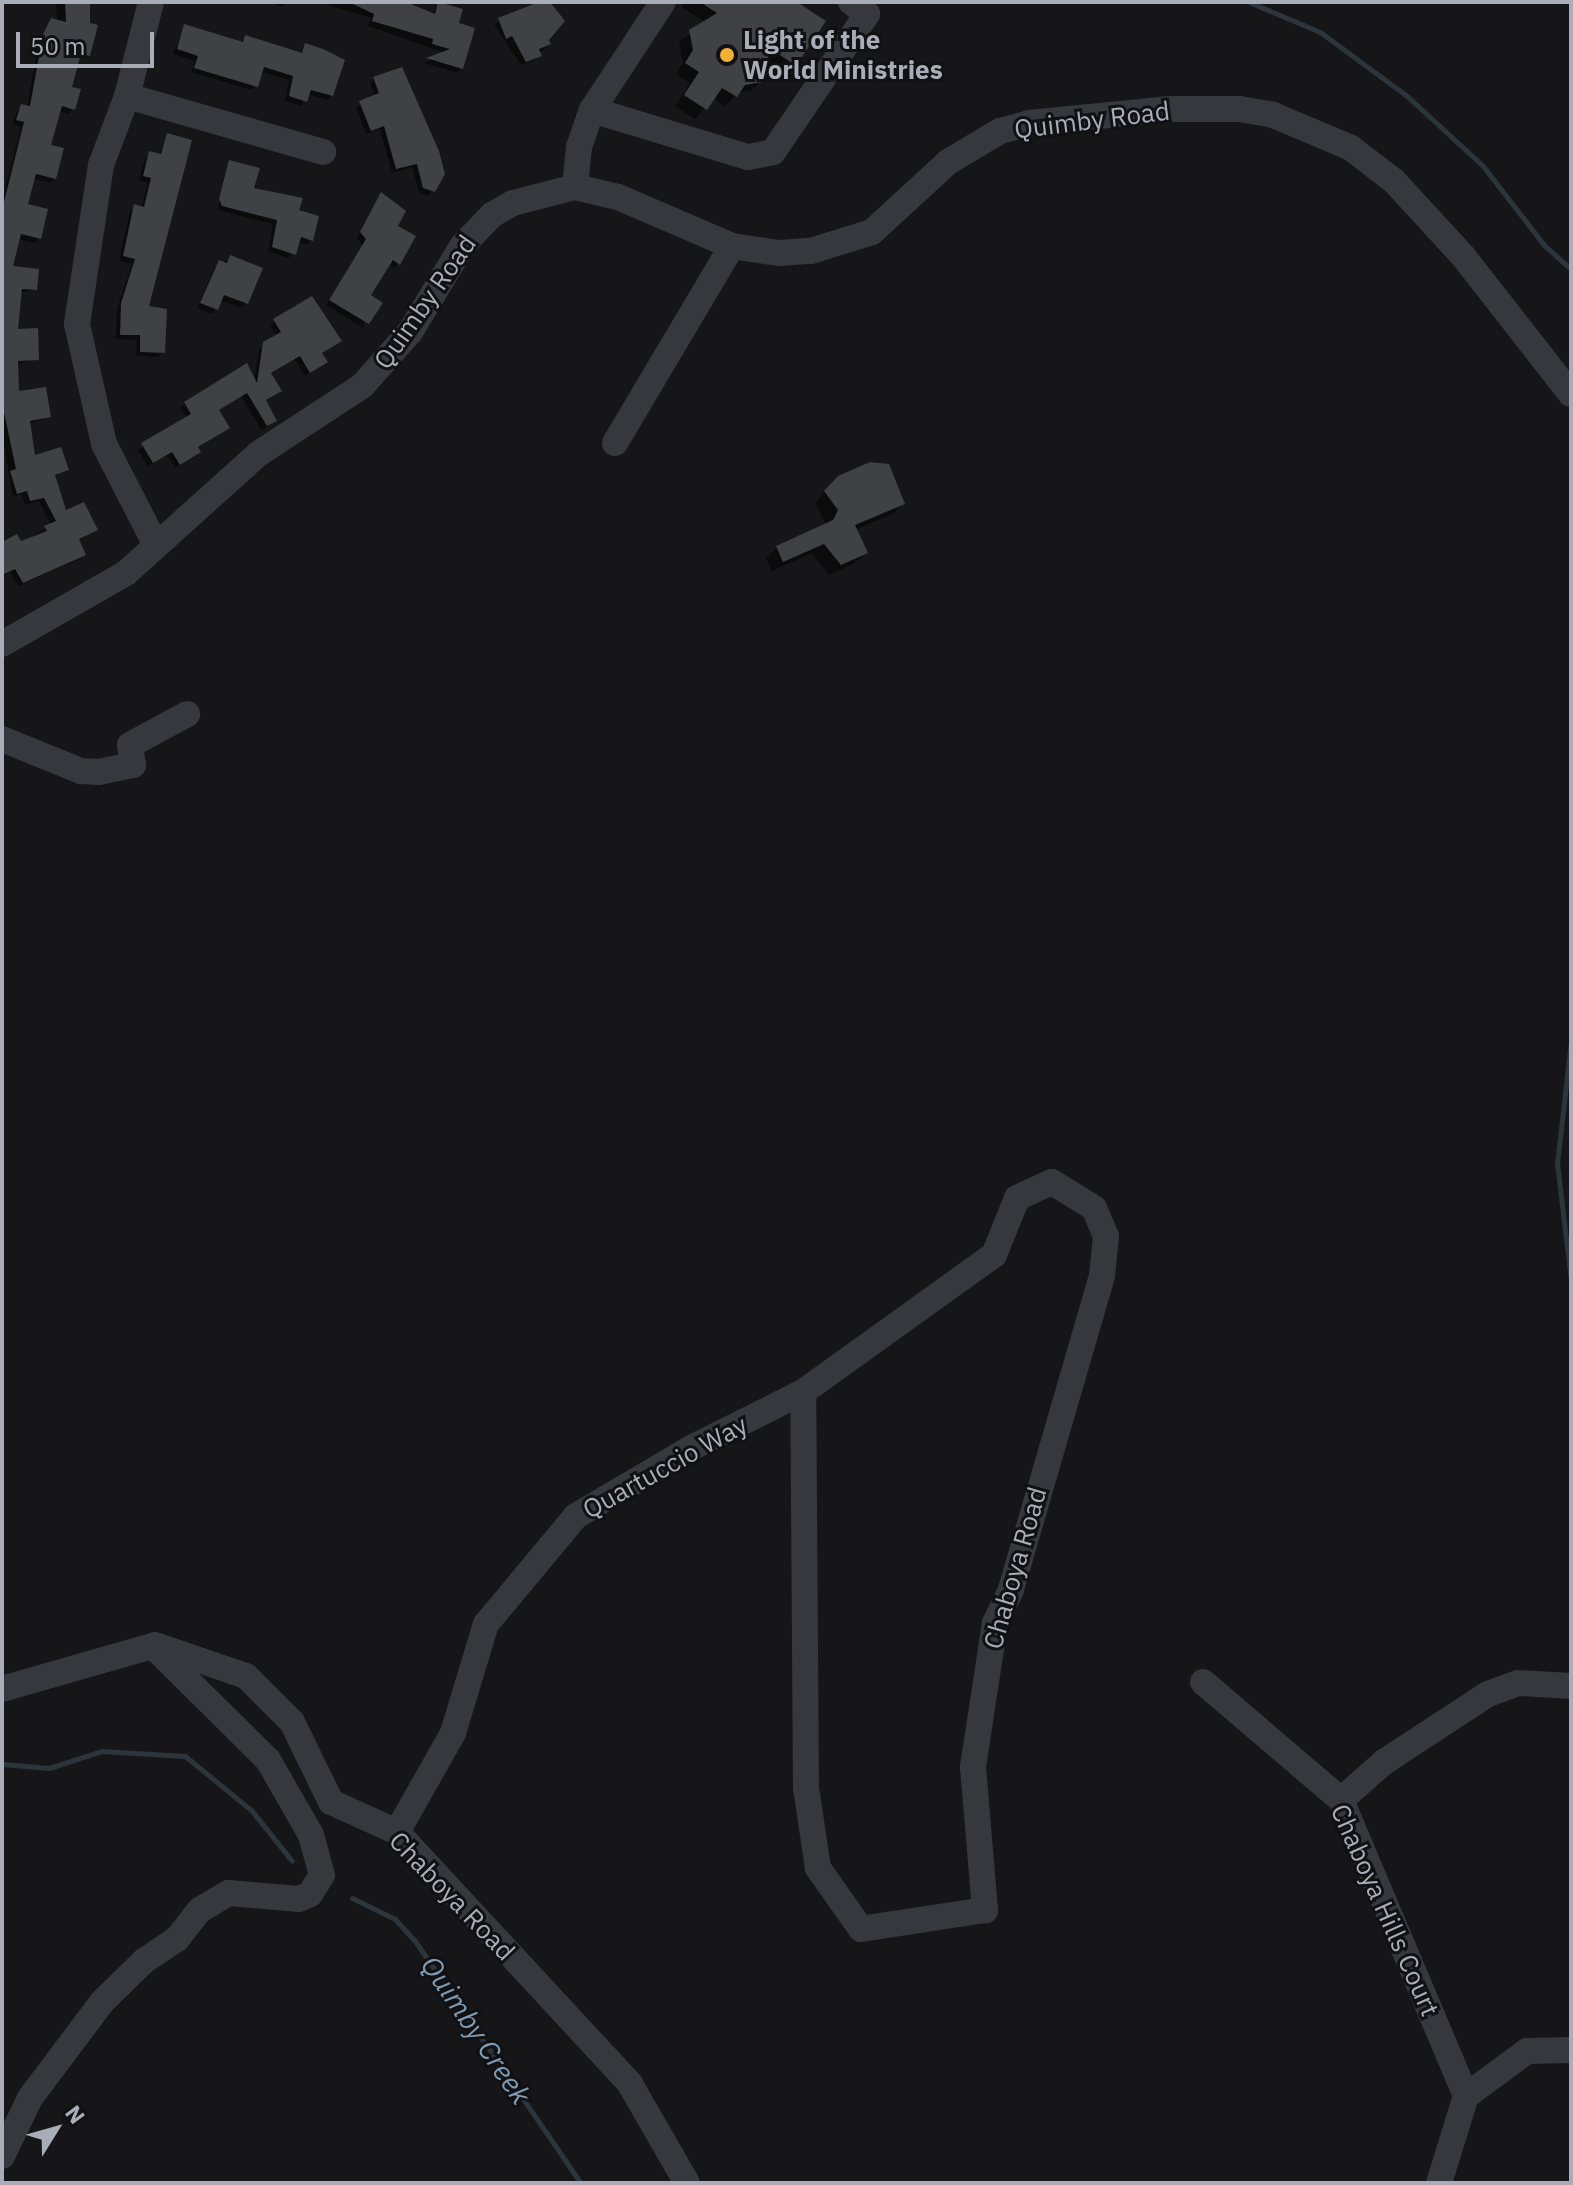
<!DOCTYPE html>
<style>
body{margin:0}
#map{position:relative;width:1573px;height:2185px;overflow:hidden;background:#161618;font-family:"IBM Plex Sans",sans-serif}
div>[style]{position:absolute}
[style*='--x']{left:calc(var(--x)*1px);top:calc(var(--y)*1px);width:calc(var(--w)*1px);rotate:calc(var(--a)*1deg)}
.shadow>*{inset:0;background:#0007}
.stream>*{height:5px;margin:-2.5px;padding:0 2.5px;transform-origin:2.5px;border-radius:2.5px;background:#2c353c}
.building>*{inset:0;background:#404145}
.minor>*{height:26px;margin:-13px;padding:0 13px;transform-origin:13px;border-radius:13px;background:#37383d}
.dots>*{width:22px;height:22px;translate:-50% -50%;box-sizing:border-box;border:4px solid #111113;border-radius:50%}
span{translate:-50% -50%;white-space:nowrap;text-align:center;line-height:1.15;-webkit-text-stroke:6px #111113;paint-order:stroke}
.poi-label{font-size:26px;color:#a8adb8;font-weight:700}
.left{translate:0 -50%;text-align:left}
.street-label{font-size:26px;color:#a8adb8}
.water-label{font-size:28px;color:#7f9bb3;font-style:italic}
.frame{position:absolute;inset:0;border:4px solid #a8adb8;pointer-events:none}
.north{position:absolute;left:16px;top:2089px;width:80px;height:80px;-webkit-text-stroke:6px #111113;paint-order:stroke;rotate:53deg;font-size:22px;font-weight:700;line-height:32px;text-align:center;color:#a8adb8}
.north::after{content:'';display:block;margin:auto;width:28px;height:36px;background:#a8adb8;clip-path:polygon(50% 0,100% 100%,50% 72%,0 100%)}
.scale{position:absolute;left:16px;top:32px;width:138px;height:36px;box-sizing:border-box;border:4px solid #a8adb8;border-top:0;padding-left:10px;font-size:24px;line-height:28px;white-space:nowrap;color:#a8adb8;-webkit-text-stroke:6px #111113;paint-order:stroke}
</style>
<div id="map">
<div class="shadow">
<i style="clip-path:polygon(56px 2px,88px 2px,88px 55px,78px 58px,70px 88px,73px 109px,68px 114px,58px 111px,48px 146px,54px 178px,50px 183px,33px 178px,25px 205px,39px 238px,35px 243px,18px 239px,11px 268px,35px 289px,20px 293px,16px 331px,37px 359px,16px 364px,17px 393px,49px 417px,28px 424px,34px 458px,66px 470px,54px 477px,65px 513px,95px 530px,77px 541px,84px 555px,79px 559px,18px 586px,10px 572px,2px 576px,2px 544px,21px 544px,51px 525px,39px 501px,25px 505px,22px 494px,13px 497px,2px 434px,2px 202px,21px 127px,13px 124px,17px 110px,27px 107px,39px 41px,47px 25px,57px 22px)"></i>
<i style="clip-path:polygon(269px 2px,287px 2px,282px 7px)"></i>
<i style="clip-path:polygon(318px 2px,403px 2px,432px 15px,439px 4px,456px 24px,461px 68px,457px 73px,424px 63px,445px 53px,368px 26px,371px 18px)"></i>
<i style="clip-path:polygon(542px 2px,556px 2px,551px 6px,548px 44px,535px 60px,521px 65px,494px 24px)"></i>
<i style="clip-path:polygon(685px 2px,793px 2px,795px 65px,784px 75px,765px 63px,763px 79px,752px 90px,737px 93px,725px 107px,713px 98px,695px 119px,675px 106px,690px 83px,676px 74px,683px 63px,679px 42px,705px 22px,682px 7px)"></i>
<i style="clip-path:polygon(185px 26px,241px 42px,246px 37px,300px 54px,306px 46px,332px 95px,327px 100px,308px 94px,301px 106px,285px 101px,289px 80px,261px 72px,252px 90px,191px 72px,195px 61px,173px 54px)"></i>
<i style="clip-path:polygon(374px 78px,433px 191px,428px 196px,419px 192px,412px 167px,392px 173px,380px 129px,366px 134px,356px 107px,375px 97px,370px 83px)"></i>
<i style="clip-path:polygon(167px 136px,147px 307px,163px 352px,158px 357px,136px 356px,137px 340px,116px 339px,117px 309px,132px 264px,119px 261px,130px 211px,141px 208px,148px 183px,139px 180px,145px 158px,158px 156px)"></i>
<i style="clip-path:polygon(230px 162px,252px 190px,297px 212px,311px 240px,307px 245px,297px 242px,289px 258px,268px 252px,273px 224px,217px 210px)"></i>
<i style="clip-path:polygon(381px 195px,395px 227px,399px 263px,394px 268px,388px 264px,368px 296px,363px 328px,326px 305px,362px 245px,357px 238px)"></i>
<i style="clip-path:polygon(230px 258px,260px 270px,246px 303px,241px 308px,220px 300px,212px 314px,197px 308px,215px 267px)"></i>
<i style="clip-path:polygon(275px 321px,326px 362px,305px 376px,295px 359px,270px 374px,280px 391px,265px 402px,274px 420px,270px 425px,261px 430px,241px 396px,217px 411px,223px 432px,197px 448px,194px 457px,175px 468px,167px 455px,148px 466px,138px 450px,187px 418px,180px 408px,185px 404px,254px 381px,259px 349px,277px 337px,270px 325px)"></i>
<i style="clip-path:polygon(827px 490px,903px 503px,893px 514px,855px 530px,866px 553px,855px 563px,829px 575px,812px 553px,772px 571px,766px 559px,777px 548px,827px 526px,815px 503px)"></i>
</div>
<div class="stream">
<i style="--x:1249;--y:2;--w:77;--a:22.9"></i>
<i style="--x:1320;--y:32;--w:108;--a:36.3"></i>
<i style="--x:1407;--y:96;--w:103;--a:42.6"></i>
<i style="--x:1483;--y:166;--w:100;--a:52.3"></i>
<i style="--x:1544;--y:245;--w:36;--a:42"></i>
<i style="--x:1571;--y:1041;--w:123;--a:96.5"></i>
<i style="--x:1557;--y:1163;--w:119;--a:83.2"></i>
<i style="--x:2;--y:1764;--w:47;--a:4.9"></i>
<i style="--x:49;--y:1768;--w:56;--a:-17.8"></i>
<i style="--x:102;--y:1751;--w:83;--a:3.4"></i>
<i style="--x:185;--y:1756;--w:85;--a:39.3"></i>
<i style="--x:251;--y:1810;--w:65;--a:51.2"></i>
<i style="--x:352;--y:1898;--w:48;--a:26"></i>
<i style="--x:395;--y:1919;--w:30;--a:48"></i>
<i style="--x:415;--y:1941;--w:293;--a:55.6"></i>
</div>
<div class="building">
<i style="clip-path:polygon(65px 2px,90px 2px,90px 23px,98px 25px,90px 56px,81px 54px,72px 87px,81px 89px,75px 110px,62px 106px,51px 145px,64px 148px,56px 179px,36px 174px,28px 204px,48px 209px,41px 239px,21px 234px,13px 266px,39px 269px,37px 290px,22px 289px,18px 329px,38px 328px,39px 360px,18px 361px,19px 391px,46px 387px,51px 417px,30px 421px,35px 455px,61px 447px,69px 470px,55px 475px,66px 510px,84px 502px,98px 530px,79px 539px,86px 555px,23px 583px,15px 569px,2px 575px,2px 542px,17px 534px,21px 541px,47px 531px,44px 526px,56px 521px,44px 498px,30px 501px,27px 491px,17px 494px,10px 471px,16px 469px,2px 403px,2px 210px,24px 122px,16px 120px,21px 104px,30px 106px,43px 34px,51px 18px,66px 22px)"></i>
<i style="clip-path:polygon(349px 2px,406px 2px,435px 14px,438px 2px,463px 9px,459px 23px,475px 28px,463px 69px,426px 58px,450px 49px,432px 44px,433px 39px,372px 21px,374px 14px)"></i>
<i style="clip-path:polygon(539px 2px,550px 2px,565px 21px,549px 40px,551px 44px,539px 49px,542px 56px,526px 62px,512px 36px,506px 39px,498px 18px)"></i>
<i style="clip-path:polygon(700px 2px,797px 2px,826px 21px,796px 66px,770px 48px,763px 82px,745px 85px,737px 97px,722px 88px,707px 110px,684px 95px,699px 72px,685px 63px,693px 50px,689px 30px,717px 13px)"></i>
<i style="clip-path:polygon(184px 24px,243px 42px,245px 35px,302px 53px,305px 43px,323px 49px,345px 60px,333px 96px,311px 90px,307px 102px,289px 96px,293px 76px,264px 67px,258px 87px,194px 68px,198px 56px,177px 49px)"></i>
<i style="clip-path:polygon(402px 67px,439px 151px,445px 174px,435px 192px,423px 188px,417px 164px,396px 169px,384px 126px,371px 131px,359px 101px,379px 93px,373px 77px)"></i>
<i style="clip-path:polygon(167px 133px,192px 140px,149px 306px,167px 309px,165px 353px,140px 352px,140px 335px,120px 335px,121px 303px,135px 259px,123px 256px,134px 204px,144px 207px,151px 178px,143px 176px,149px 151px,161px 154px)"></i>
<i style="clip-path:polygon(229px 160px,260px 168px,254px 188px,303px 198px,299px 210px,319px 216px,313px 241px,301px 237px,296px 255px,272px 247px,277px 220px,222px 206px,219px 199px)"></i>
<i style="clip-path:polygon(381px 192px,406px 211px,398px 226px,416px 236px,400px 265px,393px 260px,371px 295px,383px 303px,369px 324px,329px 300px,366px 239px,360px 232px)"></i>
<i style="clip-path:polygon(230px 255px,263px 268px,248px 304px,224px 295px,218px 310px,200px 303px,219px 260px,227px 263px)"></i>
<i style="clip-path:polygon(312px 296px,342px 341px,322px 353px,328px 362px,310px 373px,300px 356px,271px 373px,282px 391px,266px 400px,277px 421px,267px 426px,247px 393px,219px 410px,230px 428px,198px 447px,201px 452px,180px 465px,172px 452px,153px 463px,141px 443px,191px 414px,184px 402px,247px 363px,257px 383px,263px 342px,281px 332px,273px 319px)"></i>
<i style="clip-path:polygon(870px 462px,889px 464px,905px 504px,855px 525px,868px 553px,841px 565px,824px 544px,783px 562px,776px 546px,833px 520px,838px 510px,824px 491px,838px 476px)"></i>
</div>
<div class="minor">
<i style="--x:151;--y:2;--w:97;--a:104.3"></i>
<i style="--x:127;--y:96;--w:74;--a:110.6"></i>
<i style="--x:101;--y:165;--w:161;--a:98.6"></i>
<i style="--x:77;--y:324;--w:123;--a:77.3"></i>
<i style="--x:104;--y:444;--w:114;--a:62.8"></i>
<i style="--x:127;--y:96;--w:204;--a:15.9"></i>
<i style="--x:592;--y:110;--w:163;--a:16.8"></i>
<i style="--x:748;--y:157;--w:25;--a:-11"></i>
<i style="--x:773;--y:152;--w:167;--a:-55.7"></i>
<i style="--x:867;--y:14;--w:20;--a:-143"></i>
<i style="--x:575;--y:187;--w:40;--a:-84.3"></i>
<i style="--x:579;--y:147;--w:39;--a:-71"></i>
<i style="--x:592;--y:110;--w:129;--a:-56.7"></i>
<i style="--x:615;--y:443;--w:229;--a:-59.3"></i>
<i style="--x:2;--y:644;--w:143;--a:-29.8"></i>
<i style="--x:126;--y:573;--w:178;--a:-42"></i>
<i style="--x:258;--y:454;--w:124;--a:-33.2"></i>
<i style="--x:362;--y:386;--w:72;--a:-48.4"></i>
<i style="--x:410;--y:332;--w:102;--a:-58.7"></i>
<i style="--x:463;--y:245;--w:42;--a:-46"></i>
<i style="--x:492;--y:215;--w:24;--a:-30"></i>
<i style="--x:513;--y:203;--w:64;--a:-14.5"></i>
<i style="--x:575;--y:187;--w:44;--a:13.1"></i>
<i style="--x:618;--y:197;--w:124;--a:23.3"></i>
<i style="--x:732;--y:246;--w:48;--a:8.5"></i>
<i style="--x:779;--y:253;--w:32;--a:-4"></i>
<i style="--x:811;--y:251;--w:64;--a:-17.3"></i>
<i style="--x:872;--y:232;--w:103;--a:-42.6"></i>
<i style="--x:948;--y:162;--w:61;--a:-30.8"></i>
<i style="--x:1000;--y:131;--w:30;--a:-15"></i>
<i style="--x:1029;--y:123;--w:142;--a:-5.7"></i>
<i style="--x:1170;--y:109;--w:70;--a:0"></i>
<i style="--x:1240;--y:109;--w:34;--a:10"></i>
<i style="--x:1273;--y:115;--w:85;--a:22.9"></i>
<i style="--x:1351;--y:148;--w:54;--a:37.5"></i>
<i style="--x:1394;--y:181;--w:102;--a:47.4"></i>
<i style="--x:1463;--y:256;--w:175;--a:52"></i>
<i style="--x:2;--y:739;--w:85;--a:22.1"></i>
<i style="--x:81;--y:771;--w:18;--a:3"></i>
<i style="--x:99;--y:772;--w:35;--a:-12"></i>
<i style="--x:133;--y:765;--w:20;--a:-99"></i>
<i style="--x:130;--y:745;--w:65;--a:-28.5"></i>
<i style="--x:1203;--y:1682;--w:182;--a:40.5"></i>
<i style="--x:1341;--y:1800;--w:321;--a:67.1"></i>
<i style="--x:2;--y:1689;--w:159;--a:-16"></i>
<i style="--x:155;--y:1645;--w:96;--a:18.8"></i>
<i style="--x:246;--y:1676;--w:65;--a:45"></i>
<i style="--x:292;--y:1722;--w:89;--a:64"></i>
<i style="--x:331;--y:1802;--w:72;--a:24.4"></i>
<i style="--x:397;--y:1832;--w:343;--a:47.2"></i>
<i style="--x:630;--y:2084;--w:114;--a:60.1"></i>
<i style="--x:1341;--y:1800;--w:57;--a:-41.5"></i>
<i style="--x:1384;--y:1762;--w:124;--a:-33.2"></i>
<i style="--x:1488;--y:1694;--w:32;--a:-20"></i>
<i style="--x:1518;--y:1683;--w:53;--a:3.2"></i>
<i style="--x:397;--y:1832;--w:114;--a:-60.5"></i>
<i style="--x:453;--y:1733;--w:114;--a:-73.2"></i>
<i style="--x:486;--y:1624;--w:141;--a:-50.2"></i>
<i style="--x:576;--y:1516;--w:136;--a:-30.5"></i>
<i style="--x:693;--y:1447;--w:123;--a:-26.6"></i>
<i style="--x:803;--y:1392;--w:235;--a:-35.7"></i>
<i style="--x:994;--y:1255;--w:61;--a:-68"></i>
<i style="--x:1017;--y:1198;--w:38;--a:-25"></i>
<i style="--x:1052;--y:1182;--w:49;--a:31.8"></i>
<i style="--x:1094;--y:1208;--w:30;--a:67"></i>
<i style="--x:1106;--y:1236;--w:40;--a:95.7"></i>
<i style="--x:1102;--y:1276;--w:327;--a:106.2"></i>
<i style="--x:1011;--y:1590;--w:37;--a:116"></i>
<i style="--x:995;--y:1623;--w:146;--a:98.7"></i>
<i style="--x:973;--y:1767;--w:144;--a:85.2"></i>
<i style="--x:985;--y:1910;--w:125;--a:171.3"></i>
<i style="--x:861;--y:1929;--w:75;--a:-125.2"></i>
<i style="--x:818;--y:1868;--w:81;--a:-98.5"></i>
<i style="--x:806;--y:1788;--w:396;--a:-90.4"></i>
<i style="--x:2;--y:2156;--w:64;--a:-64.2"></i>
<i style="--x:30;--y:2098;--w:120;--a:-53.1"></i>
<i style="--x:102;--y:2002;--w:59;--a:-44.3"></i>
<i style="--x:144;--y:1961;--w:40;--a:-34"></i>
<i style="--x:177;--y:1939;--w:37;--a:-52"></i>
<i style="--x:200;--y:1910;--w:33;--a:-31"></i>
<i style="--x:228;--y:1893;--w:71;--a:4.8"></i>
<i style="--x:299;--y:1899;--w:12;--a:-24"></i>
<i style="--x:310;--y:1894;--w:22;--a:-58"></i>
<i style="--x:322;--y:1875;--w:41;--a:-105.4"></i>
<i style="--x:311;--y:1835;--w:86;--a:-119.8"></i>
<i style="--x:268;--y:1760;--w:153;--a:-135.3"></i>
<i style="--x:1439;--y:2183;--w:91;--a:-72.8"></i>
<i style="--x:1466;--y:2096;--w:76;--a:-36.4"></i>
<i style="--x:1527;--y:2051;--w:44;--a:-1.3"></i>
</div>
<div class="dots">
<i style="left:727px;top:55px;background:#f2b134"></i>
</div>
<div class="poi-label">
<span class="left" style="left:743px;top:55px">Light of the<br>World Ministries</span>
</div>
<div class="street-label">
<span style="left:1092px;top:120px;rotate:-7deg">Quimby Road</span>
<span style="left:425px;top:302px;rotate:-55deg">Quimby Road</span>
<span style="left:665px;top:1467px;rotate:-29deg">Quartuccio Way</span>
<span style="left:1015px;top:1568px;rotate:-74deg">Chaboya Road</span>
<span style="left:452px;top:1896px;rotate:46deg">Chaboya Road</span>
<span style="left:1385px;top:1910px;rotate:66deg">Chaboya Hills Court</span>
</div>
<div class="water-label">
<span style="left:476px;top:2030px;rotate:56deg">Quimby Creek</span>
</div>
<div class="frame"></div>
<div class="north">N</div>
<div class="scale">50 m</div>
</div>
